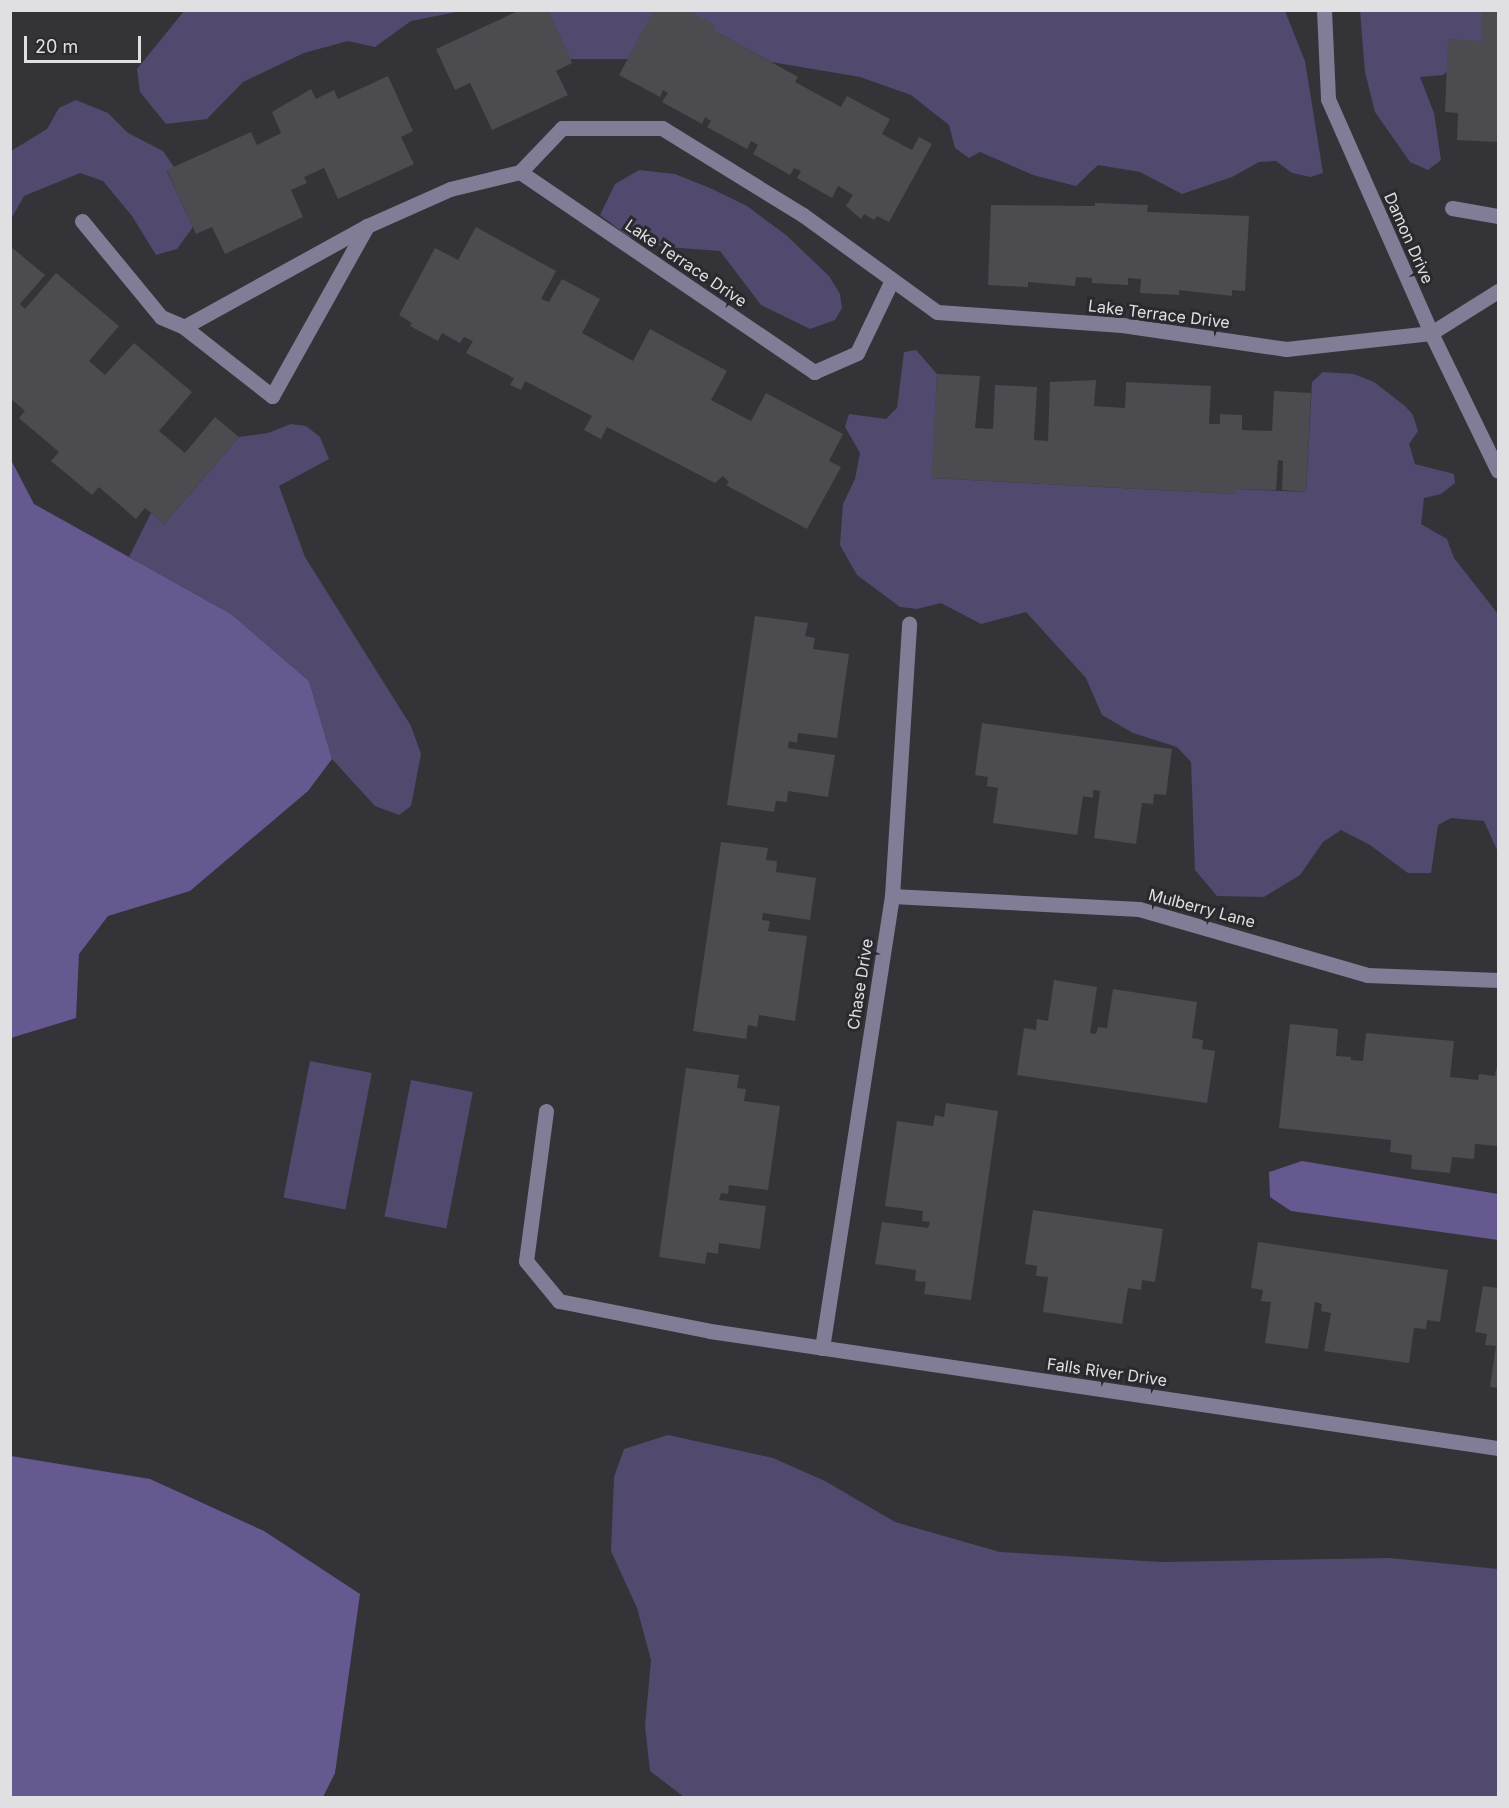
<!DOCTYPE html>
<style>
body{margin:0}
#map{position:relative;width:1509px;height:1808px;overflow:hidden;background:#343338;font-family:Inter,sans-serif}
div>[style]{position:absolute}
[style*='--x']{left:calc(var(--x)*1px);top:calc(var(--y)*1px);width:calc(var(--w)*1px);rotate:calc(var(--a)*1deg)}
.green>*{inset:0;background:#51496e;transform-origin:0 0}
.water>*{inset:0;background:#65598f}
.building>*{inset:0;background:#4b4b50}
.minor>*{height:15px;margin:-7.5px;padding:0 7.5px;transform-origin:7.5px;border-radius:7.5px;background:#827d97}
span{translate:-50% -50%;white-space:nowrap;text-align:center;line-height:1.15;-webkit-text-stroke:6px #2a292e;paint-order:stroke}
.street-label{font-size:16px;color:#e0e0e3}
.frame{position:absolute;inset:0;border:12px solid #e0e0e3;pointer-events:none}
.scale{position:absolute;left:24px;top:36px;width:117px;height:27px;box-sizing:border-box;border:3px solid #e0e0e3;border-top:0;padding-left:8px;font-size:18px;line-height:21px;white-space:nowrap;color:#e0e0e3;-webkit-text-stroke:4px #2a292e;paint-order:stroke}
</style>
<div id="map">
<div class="green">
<i style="clip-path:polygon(184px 11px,185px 10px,461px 11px,411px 21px,375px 47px,348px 41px,304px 53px,243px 82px,207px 119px,166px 124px,140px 92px,137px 69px)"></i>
<i style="clip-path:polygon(548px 11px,654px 11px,628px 59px,570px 59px)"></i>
<i style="clip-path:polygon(688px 11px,1285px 11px,1305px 61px,1323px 173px,1311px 177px,1292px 173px,1276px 161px,1259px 162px,1232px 177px,1182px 194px,1140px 172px,1098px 165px,1076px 186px,1033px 175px,980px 152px,969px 158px,955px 148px,949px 125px,911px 95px,860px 77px,771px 62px,713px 30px,715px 26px)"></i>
<i style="clip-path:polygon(1360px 11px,1498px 11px,1498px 32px,1466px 52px,1443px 75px,1420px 77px,1434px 113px,1441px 160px,1428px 170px,1410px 162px,1375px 112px,1365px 72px)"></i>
<i style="clip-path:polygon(76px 100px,108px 113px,128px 133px,163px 151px,174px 167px,167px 171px,193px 227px,177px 249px,156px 255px,132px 216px,103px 181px,80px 173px,24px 196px,11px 219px,11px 151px,47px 129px,59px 108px)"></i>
<i style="clip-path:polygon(639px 170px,675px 174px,710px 188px,747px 206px,786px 235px,829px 276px,840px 294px,842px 308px,835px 320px,810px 329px,761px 305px,720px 251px,666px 247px,629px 237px,600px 215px,615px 184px)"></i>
<i style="clip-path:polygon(916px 350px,937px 374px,932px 478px,1236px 494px,1236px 489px,1306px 492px,1312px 382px,1323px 372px,1354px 374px,1374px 382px,1405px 406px,1413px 415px,1418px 431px,1409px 444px,1415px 464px,1454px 474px,1455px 483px,1441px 494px,1424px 498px,1421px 524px,1447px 539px,1454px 558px,1498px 614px,1498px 852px,1484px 821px,1451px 818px,1438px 825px,1431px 873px,1408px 873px,1370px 845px,1341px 830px,1323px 842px,1300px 875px,1264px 897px,1217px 896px,1195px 870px,1191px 762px,1177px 747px,1133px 733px,1102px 715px,1086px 678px,1026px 612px,981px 624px,941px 603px,917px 609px,900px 607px,857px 575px,840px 545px,843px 504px,855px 479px,860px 453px,845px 427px,849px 414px,886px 419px,897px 408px,904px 352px)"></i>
<i style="clip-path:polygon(291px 424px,306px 426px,320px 437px,329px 459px,279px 486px,305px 557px,411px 726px,421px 754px,411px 806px,399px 815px,375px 806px,332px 759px,309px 681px,231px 614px,129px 557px,151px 513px,164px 524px,239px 437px,268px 433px)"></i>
<i style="left:310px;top:1061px;width:63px;height:139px;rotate:11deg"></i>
<i style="left:411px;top:1080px;width:63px;height:139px;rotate:11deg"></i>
<i style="clip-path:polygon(668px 1435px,773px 1458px,825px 1481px,895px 1522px,1000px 1552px,1161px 1562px,1390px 1558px,1498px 1569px,1498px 1797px,684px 1797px,650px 1771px,645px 1726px,651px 1660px,637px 1608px,611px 1551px,614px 1477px,624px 1449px)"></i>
</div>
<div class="water">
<i style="clip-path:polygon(11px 460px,34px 504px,231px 614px,309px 681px,332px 759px,308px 791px,190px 891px,108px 916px,79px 954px,76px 1018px,11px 1038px)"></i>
<i style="clip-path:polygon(1302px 1161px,1498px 1194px,1498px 1240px,1291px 1211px,1270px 1197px,1269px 1172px)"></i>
<i style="clip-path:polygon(11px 1456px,150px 1479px,264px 1531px,360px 1594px,335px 1773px,323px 1797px,11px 1797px)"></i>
</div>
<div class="building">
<i style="clip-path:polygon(520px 10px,548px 10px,572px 63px,556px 71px,568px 95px,492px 130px,470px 83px,455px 90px,436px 49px)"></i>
<i style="clip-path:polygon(654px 10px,688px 10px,716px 26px,713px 30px,798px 77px,795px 82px,841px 107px,847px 96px,890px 119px,882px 134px,912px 150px,919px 137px,932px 144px,889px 222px,877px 216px,874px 220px,864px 214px,861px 219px,846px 206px,853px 195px,838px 186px,832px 198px,797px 178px,801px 171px,794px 168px,790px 175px,753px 154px,758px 145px,751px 141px,747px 149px,707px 127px,711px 121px,705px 117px,702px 124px,662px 102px,668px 93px,663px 90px,660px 97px,619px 75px)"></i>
<i style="clip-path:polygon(1482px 11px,1498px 12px,1498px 142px,1457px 140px,1458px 113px,1445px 112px,1448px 39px,1481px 41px)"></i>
<i style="clip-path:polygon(388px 76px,413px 131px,401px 137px,414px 164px,338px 199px,324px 168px,304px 177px,307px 183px,291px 190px,303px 217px,225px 254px,212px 227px,196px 234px,167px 170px,251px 132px,257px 145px,281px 133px,272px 112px,311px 89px,316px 99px,334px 90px,338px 99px)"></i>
<i style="clip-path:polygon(1095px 203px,1148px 205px,1147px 212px,1249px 216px,1245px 291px,1232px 290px,1232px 296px,1179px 290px,1179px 295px,1140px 293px,1141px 279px,1128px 278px,1128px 285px,1092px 283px,1092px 278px,1076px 277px,1075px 286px,1028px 282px,1028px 287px,988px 285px,991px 205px,1095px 206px)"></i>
<i style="clip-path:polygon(476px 227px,556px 271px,541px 299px,549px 302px,562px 279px,600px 299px,582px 333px,633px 361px,650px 329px,727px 371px,711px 400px,751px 421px,766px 393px,843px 434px,829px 461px,841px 467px,807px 529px,726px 485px,729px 482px,723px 476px,715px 483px,607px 427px,601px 439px,584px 430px,592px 416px,525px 381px,521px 390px,510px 385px,514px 378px,466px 353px,473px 341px,464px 337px,460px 343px,442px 333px,438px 341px,410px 326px,412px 323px,399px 315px,435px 248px,458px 260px)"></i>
<i style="clip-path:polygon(10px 246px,45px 275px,20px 304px,25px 309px,56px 273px,119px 326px,89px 361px,105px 375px,134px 343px,192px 392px,159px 431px,185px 453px,215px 417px,239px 437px,164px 524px,145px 508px,136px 519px,99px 487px,92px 495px,51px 461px,59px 452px,19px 418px,25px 411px,10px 398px)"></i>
<i style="clip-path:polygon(937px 374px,980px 376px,975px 428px,993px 429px,995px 385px,1037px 387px,1034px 440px,1048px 441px,1050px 382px,1096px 380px,1094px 406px,1125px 408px,1126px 382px,1211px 386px,1209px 424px,1220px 424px,1220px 414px,1242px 415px,1242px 430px,1272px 431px,1274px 391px,1311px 393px,1306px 492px,1282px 490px,1283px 461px,1278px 460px,1276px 490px,1236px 489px,1236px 494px,931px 478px)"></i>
<i style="clip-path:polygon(755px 616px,808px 623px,805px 636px,815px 638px,813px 649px,849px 654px,837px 738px,798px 733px,797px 743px,789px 741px,788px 748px,835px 755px,828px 797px,788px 791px,787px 802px,776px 801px,774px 812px,727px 805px)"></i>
<i style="clip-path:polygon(982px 723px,1172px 749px,1166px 795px,1154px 794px,1153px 804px,1142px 803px,1136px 844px,1094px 838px,1100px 791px,1093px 790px,1093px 798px,1083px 796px,1077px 835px,993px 823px,998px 788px,987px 786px,988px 777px,975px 775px)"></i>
<i style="clip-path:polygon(721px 842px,768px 848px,766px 860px,777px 861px,776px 872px,816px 878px,810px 920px,763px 913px,762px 920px,770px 921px,768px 931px,807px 936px,795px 1021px,759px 1015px,757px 1027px,748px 1025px,746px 1039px,693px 1031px)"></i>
<i style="clip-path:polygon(1054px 980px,1097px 987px,1090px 1033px,1096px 1034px,1098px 1027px,1107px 1028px,1113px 989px,1197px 1002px,1192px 1038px,1203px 1040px,1202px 1049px,1215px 1051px,1207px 1103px,1017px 1075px,1024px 1028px,1036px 1030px,1037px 1019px,1048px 1021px)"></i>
<i style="clip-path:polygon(1290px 1024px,1338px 1029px,1336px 1056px,1351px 1057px,1351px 1060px,1363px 1061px,1366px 1033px,1454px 1041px,1450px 1077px,1478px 1080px,1479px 1074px,1495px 1076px,1498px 1059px,1498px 1146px,1475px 1144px,1474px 1159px,1452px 1157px,1450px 1173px,1411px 1169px,1412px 1155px,1390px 1152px,1391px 1140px,1279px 1128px)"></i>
<i style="clip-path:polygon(686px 1068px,739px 1075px,737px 1088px,746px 1089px,744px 1101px,780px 1106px,768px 1190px,729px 1185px,728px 1194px,721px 1193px,719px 1200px,766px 1206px,760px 1249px,719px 1243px,718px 1254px,707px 1252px,705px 1264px,659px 1257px)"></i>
<i style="clip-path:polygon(946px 1103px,998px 1111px,971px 1300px,924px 1294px,926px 1282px,915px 1281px,916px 1270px,875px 1264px,882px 1222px,928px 1228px,930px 1222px,922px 1221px,923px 1211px,885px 1206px,897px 1121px,933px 1126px,935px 1115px,944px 1117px)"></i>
<i style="clip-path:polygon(1033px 1210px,1163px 1229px,1155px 1282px,1142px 1280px,1141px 1290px,1128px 1288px,1122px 1324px,1043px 1312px,1048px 1277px,1036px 1276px,1037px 1266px,1025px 1264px)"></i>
<i style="clip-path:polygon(1258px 1242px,1448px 1270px,1440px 1322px,1427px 1320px,1426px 1329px,1414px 1328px,1409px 1363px,1324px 1351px,1331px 1313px,1321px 1311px,1322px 1304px,1315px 1302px,1308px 1349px,1265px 1343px,1271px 1302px,1261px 1301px,1263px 1290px,1251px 1288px)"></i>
<i style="clip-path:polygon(1483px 1286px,1498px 1288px,1498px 1388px,1490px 1387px,1496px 1346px,1485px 1345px,1487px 1334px,1475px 1332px)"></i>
</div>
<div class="minor">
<i style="--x:1324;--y:10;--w:89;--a:87.4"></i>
<i style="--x:1328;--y:99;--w:256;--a:66.2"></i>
<i style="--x:1431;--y:333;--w:153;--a:64.1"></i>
<i style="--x:520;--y:172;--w:61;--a:-46.3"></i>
<i style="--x:562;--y:128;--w:100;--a:0"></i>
<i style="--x:662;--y:128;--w:166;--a:31.7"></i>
<i style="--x:803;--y:215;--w:165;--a:35.9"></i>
<i style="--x:937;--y:312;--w:185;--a:4"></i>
<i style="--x:1122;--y:325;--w:166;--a:8.3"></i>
<i style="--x:1286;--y:349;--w:146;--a:-6.3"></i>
<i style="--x:1431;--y:333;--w:79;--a:-32.1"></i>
<i style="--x:1452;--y:208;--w:47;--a:9.9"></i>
<i style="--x:82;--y:221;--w:124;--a:50.5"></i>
<i style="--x:161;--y:317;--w:25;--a:23"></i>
<i style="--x:184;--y:327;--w:112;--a:38.1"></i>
<i style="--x:272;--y:396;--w:195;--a:-60.8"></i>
<i style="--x:367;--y:226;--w:91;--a:-24"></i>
<i style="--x:450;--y:189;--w:72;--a:-13.7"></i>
<i style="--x:520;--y:172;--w:356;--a:34.2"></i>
<i style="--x:814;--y:372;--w:47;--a:-23.8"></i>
<i style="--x:857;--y:353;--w:81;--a:-64.4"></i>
<i style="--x:184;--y:327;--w:209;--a:-28.9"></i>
<i style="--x:892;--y:896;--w:247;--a:3"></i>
<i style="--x:1139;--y:909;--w:237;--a:16.1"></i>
<i style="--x:1367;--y:975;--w:131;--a:2.2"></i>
<i style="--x:546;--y:1111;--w:151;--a:97.6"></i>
<i style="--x:526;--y:1261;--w:52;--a:50.5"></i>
<i style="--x:559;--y:1301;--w:154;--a:11.2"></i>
<i style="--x:710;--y:1331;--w:797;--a:8.45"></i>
<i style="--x:822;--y:1348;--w:457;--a:-81.2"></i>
<i style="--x:892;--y:896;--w:273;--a:-86.4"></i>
</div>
<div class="street-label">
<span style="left:1409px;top:238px;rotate:66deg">Damon Drive</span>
<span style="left:686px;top:263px;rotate:34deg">Lake Terrace Drive</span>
<span style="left:1159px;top:314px;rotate:7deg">Lake Terrace Drive</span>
<span style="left:1202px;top:908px;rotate:15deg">Mulberry Lane</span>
<span style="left:860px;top:984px;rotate:-81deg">Chase Drive</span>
<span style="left:1107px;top:1372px;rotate:8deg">Falls River Drive</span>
</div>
<div class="frame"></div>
<div class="scale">20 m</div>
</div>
